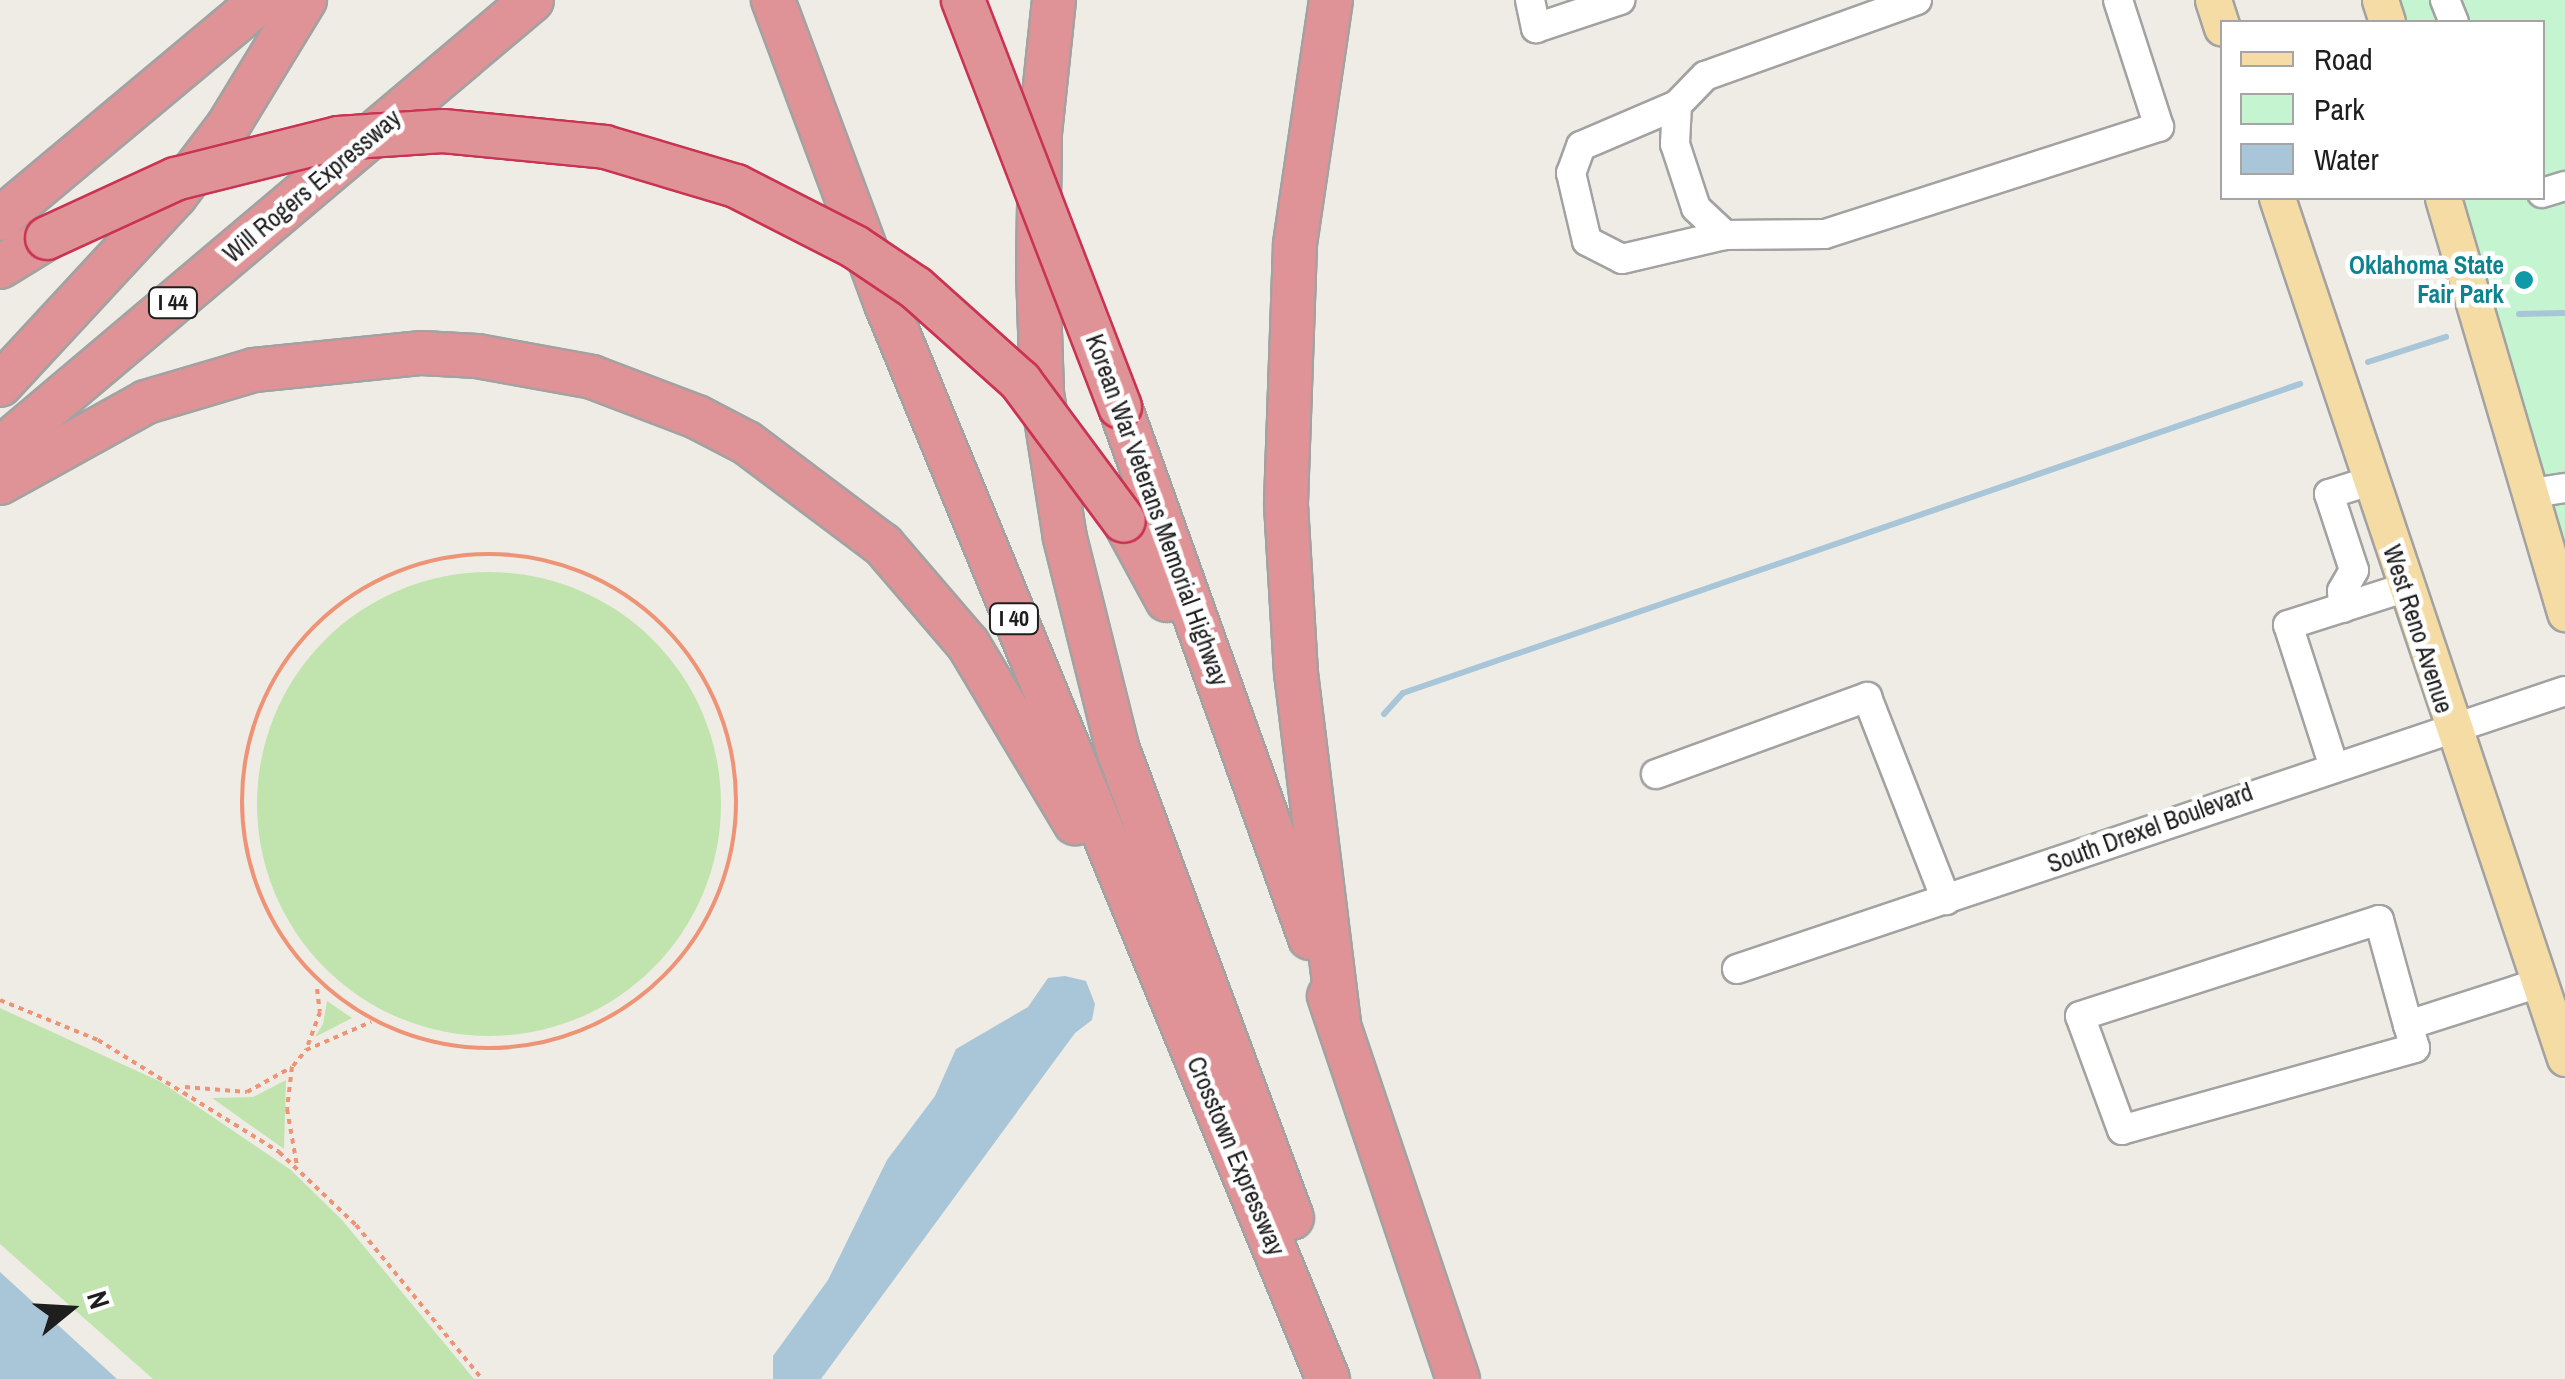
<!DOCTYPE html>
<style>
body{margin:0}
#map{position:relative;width:2565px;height:1379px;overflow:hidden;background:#eeece5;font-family:"Archivo Narrow",sans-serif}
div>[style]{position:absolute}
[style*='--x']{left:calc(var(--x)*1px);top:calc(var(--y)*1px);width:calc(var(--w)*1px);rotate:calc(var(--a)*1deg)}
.grass>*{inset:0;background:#c1e4af}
.round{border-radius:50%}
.park>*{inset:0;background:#c5f4d0}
.water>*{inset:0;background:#a9c6d8}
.stream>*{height:6px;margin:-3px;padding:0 3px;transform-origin:3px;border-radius:3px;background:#a9c6d8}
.path>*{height:4px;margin-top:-2px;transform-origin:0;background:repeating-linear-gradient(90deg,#ee9376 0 5px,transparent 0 10px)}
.path>.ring{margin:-2px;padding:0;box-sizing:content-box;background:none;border:4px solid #ee9376;border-radius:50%}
.roads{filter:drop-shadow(2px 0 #a2a2a2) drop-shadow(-2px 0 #a2a2a2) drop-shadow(0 2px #a2a2a2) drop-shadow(0 -2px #a2a2a2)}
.minor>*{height:28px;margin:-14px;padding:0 14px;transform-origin:14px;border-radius:14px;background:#fff}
.major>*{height:35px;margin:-17.5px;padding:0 17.5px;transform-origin:17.5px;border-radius:17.5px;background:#f4dca4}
.highway>*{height:42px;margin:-21px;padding:0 21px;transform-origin:21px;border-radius:21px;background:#df9396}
.bridges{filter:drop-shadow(2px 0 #ca3352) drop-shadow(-2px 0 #ca3352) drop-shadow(0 2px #ca3352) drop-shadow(0 -2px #ca3352)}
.highway-bridge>*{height:42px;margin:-21px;padding:0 21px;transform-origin:21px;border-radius:21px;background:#df9396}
.dots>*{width:28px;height:28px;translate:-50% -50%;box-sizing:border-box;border:5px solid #fff;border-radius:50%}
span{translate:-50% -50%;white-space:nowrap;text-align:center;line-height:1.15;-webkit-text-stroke:9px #fff;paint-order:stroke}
.shield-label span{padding:2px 8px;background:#fff;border:2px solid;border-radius:8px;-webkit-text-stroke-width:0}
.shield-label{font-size:22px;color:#1e1e1e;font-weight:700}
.street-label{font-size:25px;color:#1e1e1e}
.culture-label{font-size:25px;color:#0d838f;font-weight:700}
.right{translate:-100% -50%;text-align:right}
.legend{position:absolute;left:2220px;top:20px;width:325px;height:180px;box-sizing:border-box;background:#fff;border:2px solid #a5a5a5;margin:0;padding:12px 18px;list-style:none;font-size:30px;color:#1e1e1e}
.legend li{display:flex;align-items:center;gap:20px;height:50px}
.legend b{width:50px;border:2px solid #a5a5a5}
.north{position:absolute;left:20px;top:1259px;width:100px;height:100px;-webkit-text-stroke:8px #fff;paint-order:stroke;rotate:72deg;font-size:28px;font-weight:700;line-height:40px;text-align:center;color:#1e1e1e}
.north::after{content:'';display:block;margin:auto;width:35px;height:45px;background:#1e1e1e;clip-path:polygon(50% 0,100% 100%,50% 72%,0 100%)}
</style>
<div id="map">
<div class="grass">
<i class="round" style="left:257px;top:572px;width:464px;height:464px"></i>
<i style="clip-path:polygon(327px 1001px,352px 1018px,315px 1037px,323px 1024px)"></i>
<i style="clip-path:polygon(0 1008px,161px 1082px,291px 1170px,342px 1220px,474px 1379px,153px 1379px,0 1244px)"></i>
<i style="clip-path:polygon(286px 1080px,284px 1149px,212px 1098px,253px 1097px)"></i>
</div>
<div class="park">
<i style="clip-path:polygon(2392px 0,2565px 0,2565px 566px,2457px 198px,2542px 198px,2542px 22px,2400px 22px)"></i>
</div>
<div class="water">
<i style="clip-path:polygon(1065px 976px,1086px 981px,1095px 1004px,1092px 1020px,1075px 1033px,821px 1379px,773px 1379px,773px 1356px,828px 1280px,887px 1160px,935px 1096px,956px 1049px,1028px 1007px,1048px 978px)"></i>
<i style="clip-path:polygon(0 1272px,117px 1379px,0 1379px)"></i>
</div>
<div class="stream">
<i style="--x:2519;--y:314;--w:46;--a:-1.2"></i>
<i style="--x:2368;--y:362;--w:82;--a:-17.8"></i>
<i style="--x:1384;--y:714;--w:28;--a:-48"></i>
<i style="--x:1403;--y:693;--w:949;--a:-19.01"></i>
</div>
<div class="path">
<i class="ring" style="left:242px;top:554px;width:490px;height:490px"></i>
<i style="--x:317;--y:989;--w:23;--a:83"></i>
<i style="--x:320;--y:1012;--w:40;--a:110.2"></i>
<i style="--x:306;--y:1050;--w:71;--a:-23.3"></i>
<i style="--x:0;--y:1000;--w:106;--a:22.2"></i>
<i style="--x:98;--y:1040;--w:213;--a:31.7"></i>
<i style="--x:279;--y:1152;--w:106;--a:43.5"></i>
<i style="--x:356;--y:1225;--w:199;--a:50.7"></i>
<i style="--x:293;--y:1066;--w:21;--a:-51"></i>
<i style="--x:185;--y:1087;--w:62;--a:4.6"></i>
<i style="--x:247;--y:1092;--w:51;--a:-29.1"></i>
<i style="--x:292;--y:1067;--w:42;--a:96.8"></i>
<i style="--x:287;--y:1109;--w:58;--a:80"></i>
</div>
<div class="roads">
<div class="minor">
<i style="--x:1530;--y:0;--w:29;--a:78"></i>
<i style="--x:1536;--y:28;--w:89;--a:-18.4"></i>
<i style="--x:1917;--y:0;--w:225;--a:160.3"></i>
<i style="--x:1705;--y:76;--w:40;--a:134"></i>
<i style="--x:1677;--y:105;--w:39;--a:93"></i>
<i style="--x:1675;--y:144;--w:67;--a:71.8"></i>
<i style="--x:1696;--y:208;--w:40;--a:43"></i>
<i style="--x:1725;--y:235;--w:100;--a:-0.6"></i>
<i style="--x:1825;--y:234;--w:351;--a:-17.8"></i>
<i style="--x:2159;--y:127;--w:133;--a:-107.9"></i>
<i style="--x:2445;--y:0;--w:24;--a:68"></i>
<i style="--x:1677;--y:105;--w:104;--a:156.9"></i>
<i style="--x:1581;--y:146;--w:29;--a:110"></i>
<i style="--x:1571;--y:173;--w:70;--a:76.8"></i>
<i style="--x:1587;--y:241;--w:39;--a:27"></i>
<i style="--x:1622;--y:259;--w:106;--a:-13.1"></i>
<i style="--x:2542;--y:193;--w:24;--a:-17"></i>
<i style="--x:2533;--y:493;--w:32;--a:-9"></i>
<i style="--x:2343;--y:608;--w:17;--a:-93"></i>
<i style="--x:2342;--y:591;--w:24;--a:-60"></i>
<i style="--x:2354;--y:570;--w:80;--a:-108.2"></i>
<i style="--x:2329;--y:494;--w:43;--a:-17.6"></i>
<i style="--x:2333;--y:764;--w:146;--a:-107.9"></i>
<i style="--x:2288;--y:625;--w:122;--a:-17.7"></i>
<i style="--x:1656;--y:774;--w:225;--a:-20"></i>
<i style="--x:1867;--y:697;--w:218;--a:68.7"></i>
<i style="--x:1737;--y:969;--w:873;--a:-18.56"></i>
<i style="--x:2408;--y:1025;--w:24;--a:73"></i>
<i style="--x:2415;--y:1048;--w:304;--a:164.4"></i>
<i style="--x:2122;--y:1130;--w:121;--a:-110.2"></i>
<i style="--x:2080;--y:1016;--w:314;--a:-17.8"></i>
<i style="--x:2379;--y:920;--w:109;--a:74.6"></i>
<i style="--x:2408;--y:1025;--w:138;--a:-17.8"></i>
</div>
<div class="major">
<i style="--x:2213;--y:0;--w:29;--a:72"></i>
<i style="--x:2380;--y:0;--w:23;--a:72"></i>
<i style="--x:2277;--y:198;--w:907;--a:71.49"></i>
<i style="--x:2443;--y:198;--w:433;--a:73.6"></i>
</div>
<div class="highway">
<i style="--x:773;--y:0;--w:324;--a:69.6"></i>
<i style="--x:886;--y:304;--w:1162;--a:67.65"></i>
<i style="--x:1054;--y:0;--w:134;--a:96"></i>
<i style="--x:1040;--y:133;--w:138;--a:90.8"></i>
<i style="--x:1038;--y:271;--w:122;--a:88.1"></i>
<i style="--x:1042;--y:393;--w:147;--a:81"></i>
<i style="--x:1065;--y:538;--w:219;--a:76"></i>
<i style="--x:1118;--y:750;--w:499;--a:69.6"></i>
<i style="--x:1331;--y:0;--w:248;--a:98.4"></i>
<i style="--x:1295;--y:245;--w:260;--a:92"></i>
<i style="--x:1286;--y:505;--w:168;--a:86.6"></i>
<i style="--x:1296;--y:673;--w:354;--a:83"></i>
<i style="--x:0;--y:219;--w:341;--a:-39.9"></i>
<i style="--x:0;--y:267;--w:55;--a:-31.7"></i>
<i style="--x:0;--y:385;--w:258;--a:-47.2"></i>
<i style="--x:175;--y:196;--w:88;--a:-52.9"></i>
<i style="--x:228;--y:126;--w:148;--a:-58.6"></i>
<i style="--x:1120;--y:407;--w:564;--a:70.31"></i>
<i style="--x:0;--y:449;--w:696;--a:-40.16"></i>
<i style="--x:0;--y:483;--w:167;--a:-29"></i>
<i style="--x:146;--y:402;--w:113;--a:-16.5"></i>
<i style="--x:254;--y:370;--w:169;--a:-5.8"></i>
<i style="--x:422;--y:353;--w:55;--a:3.1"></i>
<i style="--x:477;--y:356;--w:117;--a:10.3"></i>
<i style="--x:592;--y:377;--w:112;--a:20.9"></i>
<i style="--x:697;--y:417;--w:56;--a:27.5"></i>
<i style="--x:747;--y:443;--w:170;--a:36.9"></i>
<i style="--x:883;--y:545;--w:130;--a:49.4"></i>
<i style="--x:968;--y:644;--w:209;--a:59.1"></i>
<i style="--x:1124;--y:521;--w:90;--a:61.4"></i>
<i style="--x:1329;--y:996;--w:404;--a:71.4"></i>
</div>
</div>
<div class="bridges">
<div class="highway-bridge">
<i style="--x:963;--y:0;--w:436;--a:68.9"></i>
<i style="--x:47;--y:238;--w:141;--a:-24.7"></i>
<i style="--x:175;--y:179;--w:168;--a:-14.1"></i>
<i style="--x:338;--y:138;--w:105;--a:-3.8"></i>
<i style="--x:443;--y:131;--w:163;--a:5.6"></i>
<i style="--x:605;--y:147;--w:137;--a:16.6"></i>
<i style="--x:736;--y:186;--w:134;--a:27.1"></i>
<i style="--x:855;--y:247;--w:73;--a:33.9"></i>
<i style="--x:916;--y:288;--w:140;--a:41.8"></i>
<i style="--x:1020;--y:381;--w:174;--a:53.4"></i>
</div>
</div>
<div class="dots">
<i style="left:2524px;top:280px;background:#0f9aa8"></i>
</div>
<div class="shield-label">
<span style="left:173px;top:303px">I 44</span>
<span style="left:1014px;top:619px">I 40</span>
</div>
<div class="street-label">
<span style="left:312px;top:186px;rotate:-40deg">Will Rogers Expressway</span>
<span style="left:1157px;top:510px;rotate:70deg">Korean War Veterans Memorial Highway</span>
<span style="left:2418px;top:629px;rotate:72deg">West Reno Avenue</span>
<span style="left:2150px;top:828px;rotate:-20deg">South Drexel Boulevard</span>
<span style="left:1236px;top:1156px;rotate:67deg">Crosstown Expressway</span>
</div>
<div class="culture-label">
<span class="right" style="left:2504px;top:280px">Oklahoma State<br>Fair Park</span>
</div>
<ul class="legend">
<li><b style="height:12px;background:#f4dca4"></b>Road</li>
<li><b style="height:28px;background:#c5f4d0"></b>Park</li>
<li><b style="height:28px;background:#a9c6d8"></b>Water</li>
</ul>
<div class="north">N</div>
</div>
